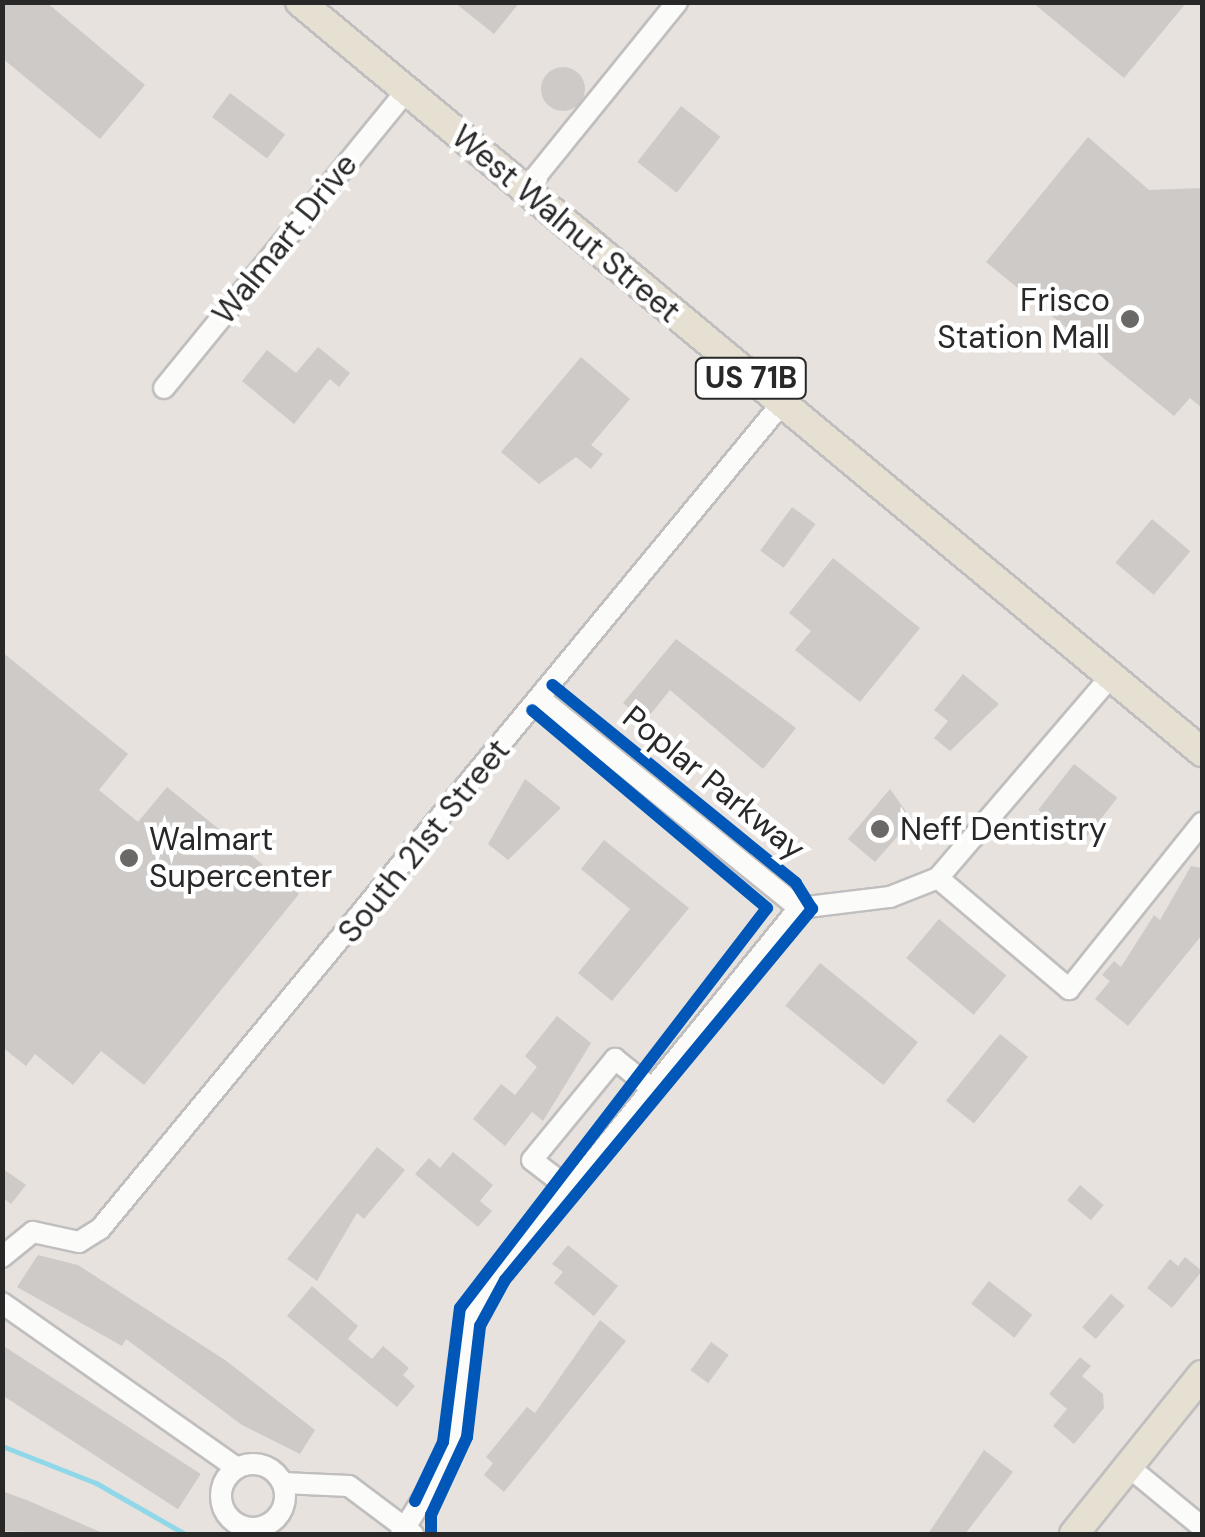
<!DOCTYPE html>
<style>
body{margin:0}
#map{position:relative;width:1205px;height:1537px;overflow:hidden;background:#e7e2dd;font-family:"DM Sans",sans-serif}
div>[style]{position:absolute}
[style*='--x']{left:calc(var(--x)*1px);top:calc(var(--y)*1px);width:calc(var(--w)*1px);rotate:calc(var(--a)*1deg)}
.stream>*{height:5px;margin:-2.5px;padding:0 2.5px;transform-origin:2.5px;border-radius:2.5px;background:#90d7ea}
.building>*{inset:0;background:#cecac7;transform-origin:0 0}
.round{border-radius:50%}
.roads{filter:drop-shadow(2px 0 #c0bebf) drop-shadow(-2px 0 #c0bebf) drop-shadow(0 2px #c0bebf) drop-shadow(0 -2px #c0bebf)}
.minor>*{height:20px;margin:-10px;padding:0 10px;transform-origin:10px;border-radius:10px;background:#fbfbfa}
.minor>.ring{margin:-10px;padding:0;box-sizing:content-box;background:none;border:20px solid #fbfbfa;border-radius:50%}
.major>*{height:28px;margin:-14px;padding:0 14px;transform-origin:14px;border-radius:14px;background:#e6e0d2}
.cycleway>*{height:12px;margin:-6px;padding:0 6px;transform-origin:6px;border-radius:6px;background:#0057b8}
.dots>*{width:28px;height:28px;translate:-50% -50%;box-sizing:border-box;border:5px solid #fff;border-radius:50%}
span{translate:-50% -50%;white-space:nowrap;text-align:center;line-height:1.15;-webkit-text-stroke:9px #fff;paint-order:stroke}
.shield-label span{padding:2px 8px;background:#fff;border:2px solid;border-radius:8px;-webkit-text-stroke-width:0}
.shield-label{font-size:30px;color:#282828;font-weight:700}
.street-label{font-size:32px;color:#282828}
.poi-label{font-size:32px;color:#282828}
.right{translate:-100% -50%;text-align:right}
.left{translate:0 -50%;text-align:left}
.frame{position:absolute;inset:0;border:5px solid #282828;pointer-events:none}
</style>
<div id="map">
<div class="stream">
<i style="--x:2;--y:1446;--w:101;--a:21.5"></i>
<i style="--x:96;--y:1483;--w:103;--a:29.8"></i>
</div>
<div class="building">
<i style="clip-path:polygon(2px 2px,46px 2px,145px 85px,100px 139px,2px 58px)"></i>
<i style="clip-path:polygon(454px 2px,520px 2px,494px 34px)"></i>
<i style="clip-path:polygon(1032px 2px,1187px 2px,1124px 78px)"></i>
<i class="round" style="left:541px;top:67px;width:44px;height:44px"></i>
<i style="left:230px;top:93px;width:69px;height:30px;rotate:37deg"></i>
<i style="left:681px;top:106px;width:50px;height:71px;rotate:38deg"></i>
<i style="clip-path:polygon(1088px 137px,1149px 190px,1202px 188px,1202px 408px,1190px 398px,1174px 416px,986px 262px)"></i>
<i style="clip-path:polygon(318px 347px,350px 373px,339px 387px,330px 379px,294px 424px,242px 381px,267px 350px,296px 373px)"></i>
<i style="clip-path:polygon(581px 357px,630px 399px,591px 445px,603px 454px,591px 469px,576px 457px,539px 484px,501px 452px)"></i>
<i style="left:792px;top:507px;width:29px;height:54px;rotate:36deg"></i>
<i style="left:1152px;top:519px;width:50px;height:57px;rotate:40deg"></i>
<i style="clip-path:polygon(833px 558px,920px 628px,860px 702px,795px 650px,811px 631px,789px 613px)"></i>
<i style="clip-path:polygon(676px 639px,796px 728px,763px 769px,670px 690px,645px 721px,623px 703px)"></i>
<i style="clip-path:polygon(2px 652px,128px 754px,99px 790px,138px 822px,167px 787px,299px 894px,144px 1085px,101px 1051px,73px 1085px,35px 1054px,26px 1066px,2px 1047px)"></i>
<i style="clip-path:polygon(963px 674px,999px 704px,950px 751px,934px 738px,948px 721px,934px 710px)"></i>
<i style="left:1074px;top:764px;width:55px;height:58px;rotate:38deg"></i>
<i style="clip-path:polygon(525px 779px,561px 808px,508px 860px,488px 844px)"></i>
<i style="clip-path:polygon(890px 789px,912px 820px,875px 862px,848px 839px)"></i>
<i style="clip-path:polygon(604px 840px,689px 908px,612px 1001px,578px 973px,630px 909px,581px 869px)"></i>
<i style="clip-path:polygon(1191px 866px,1202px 868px,1202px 935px,1128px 1026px,1095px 999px,1110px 981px,1102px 975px,1114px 961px,1121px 967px,1154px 915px,1160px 920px)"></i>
<i style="left:939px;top:919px;width:88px;height:51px;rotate:40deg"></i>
<i style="left:820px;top:963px;width:126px;height:55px;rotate:39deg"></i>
<i style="clip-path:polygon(557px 1016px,591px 1043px,543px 1121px,532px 1112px,505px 1146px,473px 1119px,501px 1084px,515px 1095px,537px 1067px,525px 1056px)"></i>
<i style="left:1000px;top:1034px;width:36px;height:86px;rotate:39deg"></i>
<i style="clip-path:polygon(377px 1147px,405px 1170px,364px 1219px,357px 1213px,317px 1281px,287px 1259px)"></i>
<i style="clip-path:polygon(453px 1152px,493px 1185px,480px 1201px,492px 1211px,478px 1227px,415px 1174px,429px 1158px,440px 1168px)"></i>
<i style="clip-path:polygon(2px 1168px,26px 1185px,11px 1204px,2px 1197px)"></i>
<i style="left:1080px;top:1185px;width:31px;height:20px;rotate:40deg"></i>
<i style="clip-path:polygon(568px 1245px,618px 1286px,594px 1316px,554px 1283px,563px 1272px,552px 1264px)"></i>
<i style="clip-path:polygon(38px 1255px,78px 1265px,225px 1360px,315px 1430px,300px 1454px,242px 1425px,126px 1339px,122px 1346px,17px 1287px)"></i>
<i style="clip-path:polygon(1185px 1257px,1202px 1271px,1172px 1308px,1147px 1288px,1170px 1259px,1178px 1266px)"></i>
<i style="left:989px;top:1281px;width:55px;height:29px;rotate:38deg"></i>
<i style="clip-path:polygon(312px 1286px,358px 1326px,348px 1339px,372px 1359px,383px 1346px,409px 1368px,403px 1375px,415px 1386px,397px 1407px,287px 1316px)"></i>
<i style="left:1111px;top:1294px;width:18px;height:44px;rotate:41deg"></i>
<i style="clip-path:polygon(600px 1320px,626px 1341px,504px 1492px,484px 1475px,493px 1463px,486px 1457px,527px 1407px,535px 1413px)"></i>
<i style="left:711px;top:1342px;width:22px;height:35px;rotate:36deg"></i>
<i style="left:2px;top:1345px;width:237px;height:42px;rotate:33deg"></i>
<i style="clip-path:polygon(1080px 1357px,1091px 1366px,1082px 1376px,1103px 1394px,1104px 1408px,1074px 1444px,1053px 1426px,1067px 1409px,1049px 1394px)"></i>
<i style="clip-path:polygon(984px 1450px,1013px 1472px,965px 1534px,928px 1534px)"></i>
<i style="clip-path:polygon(2px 1491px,29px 1501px,105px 1534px,2px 1531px)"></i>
</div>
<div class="roads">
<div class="minor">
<i style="--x:525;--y:190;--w:242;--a:-51"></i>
<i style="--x:164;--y:388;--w:383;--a:-50.8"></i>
<i style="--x:541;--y:699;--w:332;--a:39"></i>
<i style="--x:938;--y:878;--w:172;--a:40.3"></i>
<i style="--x:1069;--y:989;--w:213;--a:-51.3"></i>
<i style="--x:799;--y:908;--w:92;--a:-6.9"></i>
<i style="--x:890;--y:897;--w:52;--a:-21.6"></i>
<i style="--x:938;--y:878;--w:266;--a:-49.4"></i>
<i style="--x:567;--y:1187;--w:44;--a:-142.4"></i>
<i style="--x:532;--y:1160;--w:131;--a:-50.6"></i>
<i style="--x:615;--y:1059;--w:45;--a:38.7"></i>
<i style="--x:2;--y:1257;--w:40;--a:-39"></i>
<i style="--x:33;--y:1232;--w:47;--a:12.3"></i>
<i style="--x:79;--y:1242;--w:25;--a:-32"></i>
<i style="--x:100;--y:1229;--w:1071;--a:-50.45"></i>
<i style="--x:2;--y:1303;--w:287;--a:35.1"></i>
<i class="ring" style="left:221px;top:1464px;width:44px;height:44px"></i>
<i style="--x:1129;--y:1467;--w:94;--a:39.4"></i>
<i style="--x:283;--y:1483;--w:66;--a:2.6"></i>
<i style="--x:349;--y:1486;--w:80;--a:36.9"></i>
<i style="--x:401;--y:1534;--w:97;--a:-58.1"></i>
<i style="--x:452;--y:1452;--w:140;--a:-82.6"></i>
<i style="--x:470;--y:1313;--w:522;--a:-50.91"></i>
</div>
<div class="major">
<i style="--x:300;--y:2;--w:1173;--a:39.74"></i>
<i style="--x:1074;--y:1534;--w:204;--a:-51.2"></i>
</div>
</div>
<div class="cycleway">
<i style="--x:415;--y:1501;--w:65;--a:-64.6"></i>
<i style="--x:443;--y:1442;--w:135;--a:-82.8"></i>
<i style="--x:460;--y:1308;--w:504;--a:-52.49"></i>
<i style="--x:767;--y:908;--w:307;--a:-139.9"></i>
<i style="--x:431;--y:1534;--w:19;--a:-90"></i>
<i style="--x:431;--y:1515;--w:86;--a:-65.2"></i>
<i style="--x:467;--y:1437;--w:112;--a:-83.3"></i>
<i style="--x:480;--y:1326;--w:52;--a:-61.5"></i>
<i style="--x:505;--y:1280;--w:482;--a:-50.4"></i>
<i style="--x:812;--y:909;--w:31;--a:-122"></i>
<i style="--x:796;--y:883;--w:314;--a:-140.9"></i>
</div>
<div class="dots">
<i style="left:1130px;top:319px;background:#6b6967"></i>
<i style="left:880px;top:829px;background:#6b6967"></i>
<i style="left:129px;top:858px;background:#6b6967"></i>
</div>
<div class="shield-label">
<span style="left:751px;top:378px">US 71B</span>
</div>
<div class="street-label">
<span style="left:566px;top:224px;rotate:40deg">West Walnut Street</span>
<span style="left:285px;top:239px;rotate:-51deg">Walmart Drive</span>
<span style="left:714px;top:783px;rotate:39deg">Poplar Parkway</span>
<span style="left:424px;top:841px;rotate:-51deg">South 21st Street</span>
</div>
<div class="poi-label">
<span class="right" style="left:1110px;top:319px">Frisco<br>Station Mall</span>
<span class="left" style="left:900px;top:829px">Neff Dentistry</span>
<span class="left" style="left:149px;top:858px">Walmart<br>Supercenter</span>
</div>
<div class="frame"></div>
</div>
